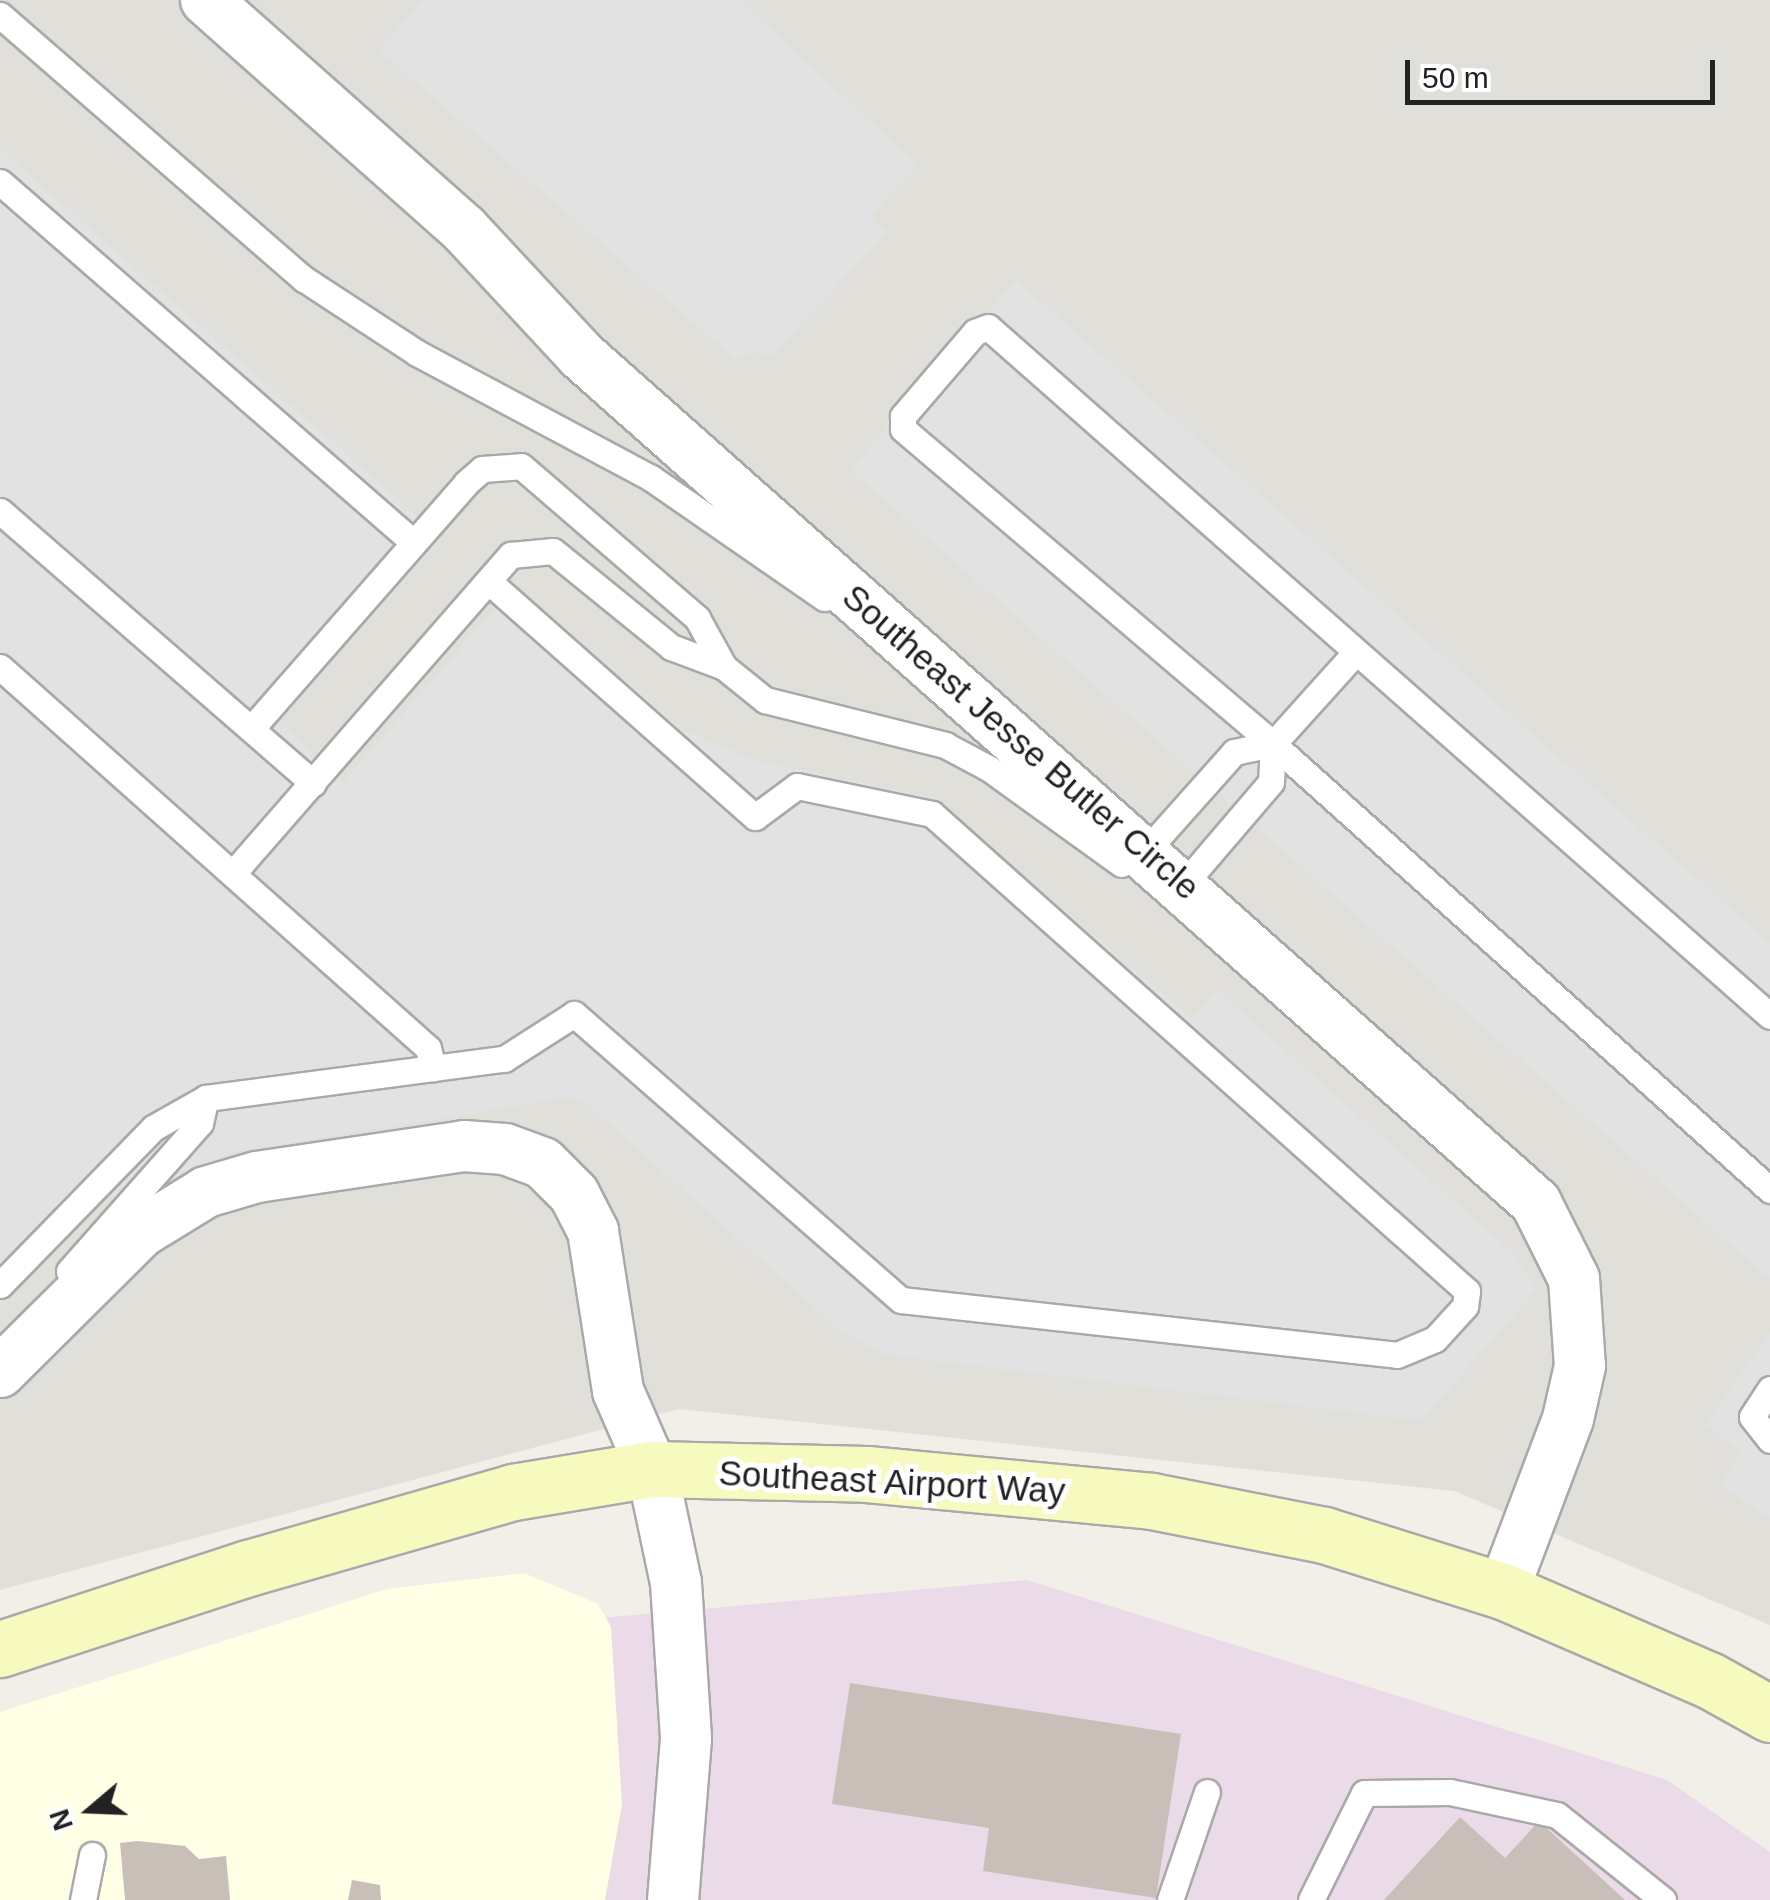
<!DOCTYPE html>
<style>
body{margin:0}
#map{position:relative;width:1770px;height:1900px;overflow:hidden;background:#f2efe9;font-family:Helvetica,sans-serif}
div>[style]{position:absolute}
[style*='--x']{left:calc(var(--x)*1px);top:calc(var(--y)*1px);width:calc(var(--w)*1px);rotate:calc(var(--a)*1deg)}
.industrial>*{inset:0;background:#ebdbe8}
.education>*{inset:0;background:#ffffe5}
.airport>*{inset:0;background:#e1dfda}
.parking>*{inset:0;background:#e2e2e2}
.building>*{inset:0;background:#c7bfb8}
.roads{filter:drop-shadow(2px 0 #a9a9a9) drop-shadow(-2px 0 #a9a9a9) drop-shadow(0 2px #a9a9a9) drop-shadow(0 -2px #a9a9a9)}
.service>*{height:25px;margin:-12.5px;padding:0 12.5px;transform-origin:12.5px;border-radius:12.5px;background:#fff}
.minor>*{height:50px;margin:-25px;padding:0 25px;transform-origin:25px;border-radius:25px;background:#fff}
.secondary>*{height:55px;margin:-27.5px;padding:0 27.5px;transform-origin:27.5px;border-radius:27.5px;background:#f7fabf}
span{translate:-50% -50%;white-space:nowrap;text-align:center;line-height:1.15;-webkit-text-stroke:10px #fff;paint-order:stroke}
.street-label{font-size:35px;color:#222}
.north{position:absolute;left:40px;top:1760px;width:100px;height:100px;-webkit-text-stroke:8px #fff;paint-order:stroke;rotate:251deg;font-size:28px;font-weight:700;line-height:40px;text-align:center;color:#222}
.north::after{content:'';display:block;margin:auto;width:35px;height:45px;background:#222;clip-path:polygon(50% 0,100% 100%,50% 72%,0 100%)}
.scale{position:absolute;left:1405px;top:60px;width:310px;height:45px;box-sizing:border-box;border:5px solid #222;border-top:0;padding-left:12px;font-size:30px;line-height:35px;white-space:nowrap;color:#222;-webkit-text-stroke:8px #fff;paint-order:stroke}
</style>
<div id="map">
<div class="industrial">
<i style="clip-path:polygon(1027px 1580px,1667px 1780px,1770px 1852px,1770px 1900px,0 1900px,0 1809px,566px 1621px)"></i>
</div>
<div class="education">
<i style="clip-path:polygon(524px 1573px,598px 1604px,611px 1627px,622px 1804px,605px 1900px,0 1900px,0 1712px,387px 1589px)"></i>
</div>
<div class="airport">
<i style="clip-path:polygon(0 0,1770px 0,1770px 1625px,1454px 1491px,679px 1409px,0 1590px)"></i>
</div>
<div class="parking">
<i style="clip-path:polygon(423px 0,739px 0,918px 165px,870px 217px,887px 233px,771px 356px,753px 352px,736px 360px,379px 50px)"></i>
<i style="clip-path:polygon(0 149px,442px 538px,279px 722px,344px 781px,516px 585px,683px 730px,755px 760px,933px 798px,1192px 1018px,1217px 990px,1513px 1253px,1537px 1289px,1421px 1421px,886px 1355px,842px 1332px,587px 1104px,569px 1098px,238px 1151px,89px 1205px,0 1306px)"></i>
<i style="clip-path:polygon(1016px 280px,1770px 943px,1770px 1279px,850px 470px)"></i>
<i style="clip-path:polygon(1770px 1332px,1770px 1519px,1719px 1483px,1741px 1453px,1705px 1424px)"></i>
</div>
<div class="building">
<i style="clip-path:polygon(850px 1683px,1181px 1734px,1156px 1898px,983px 1871px,989px 1828px,832px 1804px)"></i>
<i style="clip-path:polygon(1460px 1817px,1505px 1858px,1539px 1821px,1625px 1900px,1384px 1900px)"></i>
<i style="clip-path:polygon(138px 1841px,185px 1846px,199px 1859px,226px 1856px,230px 1900px,125px 1900px,120px 1843px)"></i>
<i style="clip-path:polygon(352px 1880px,380px 1885px,381px 1900px,348px 1900px)"></i>
</div>
<div class="roads">
<div class="service">
<i style="--x:0;--y:15;--w:403;--a:41"></i>
<i style="--x:304;--y:279;--w:135;--a:33.2"></i>
<i style="--x:417;--y:353;--w:265;--a:28.1"></i>
<i style="--x:651;--y:478;--w:211;--a:34.7"></i>
<i style="--x:0;--y:182;--w:548;--a:41.08"></i>
<i style="--x:0;--y:511;--w:415;--a:41"></i>
<i style="--x:0;--y:667;--w:573;--a:41.68"></i>
<i style="--x:428;--y:1048;--w:21;--a:76"></i>
<i style="--x:251;--y:729;--w:327;--a:-48.8"></i>
<i style="--x:466;--y:483;--w:21;--a:-41"></i>
<i style="--x:482;--y:469;--w:39;--a:-4"></i>
<i style="--x:521;--y:466;--w:233;--a:40.8"></i>
<i style="--x:697;--y:618;--w:56;--a:61.1"></i>
<i style="--x:724;--y:667;--w:53;--a:38.8"></i>
<i style="--x:765;--y:700;--w:186;--a:14"></i>
<i style="--x:945;--y:745;--w:51;--a:28.1"></i>
<i style="--x:990;--y:769;--w:162;--a:35.9"></i>
<i style="--x:1145;--y:852;--w:134;--a:-48.3"></i>
<i style="--x:1234;--y:752;--w:40;--a:-12"></i>
<i style="--x:1273;--y:744;--w:121;--a:-48"></i>
<i style="--x:234;--y:872;--w:421;--a:-48.9"></i>
<i style="--x:511;--y:555;--w:42;--a:-5.4"></i>
<i style="--x:553;--y:551;--w:152;--a:39.1"></i>
<i style="--x:671;--y:647;--w:57;--a:20.7"></i>
<i style="--x:1183;--y:885;--w:135;--a:-49.5"></i>
<i style="--x:1271;--y:782;--w:38;--a:-87"></i>
<i style="--x:1770;--y:1016;--w:1042;--a:-138.62"></i>
<i style="--x:988;--y:327;--w:14;--a:159"></i>
<i style="--x:975;--y:332;--w:111;--a:130.6"></i>
<i style="--x:903;--y:416;--w:13;--a:90"></i>
<i style="--x:903;--y:429;--w:486;--a:40.4"></i>
<i style="--x:1273;--y:744;--w:668;--a:41.9"></i>
<i style="--x:69;--y:1271;--w:198;--a:-48.5"></i>
<i style="--x:200;--y:1123;--w:26;--a:-77"></i>
<i style="--x:0;--y:1285;--w:219;--a:-45.7"></i>
<i style="--x:153;--y:1128;--w:61;--a:-29.5"></i>
<i style="--x:206;--y:1098;--w:301;--a:-7.5"></i>
<i style="--x:504;--y:1059;--w:83;--a:-32.7"></i>
<i style="--x:574;--y:1014;--w:434;--a:41.2"></i>
<i style="--x:901;--y:1300;--w:499;--a:6.3"></i>
<i style="--x:1397;--y:1355;--w:41;--a:-22.8"></i>
<i style="--x:1435;--y:1339;--w:45;--a:-47.7"></i>
<i style="--x:1465;--y:1306;--w:15;--a:-82"></i>
<i style="--x:1467;--y:1291;--w:717;--a:-138.28"></i>
<i style="--x:932;--y:814;--w:138;--a:-168.3"></i>
<i style="--x:797;--y:786;--w:52;--a:143.6"></i>
<i style="--x:755;--y:817;--w:356;--a:-138.5"></i>
<i style="--x:1770;--y:1389;--w:33;--a:123"></i>
<i style="--x:1752;--y:1417;--w:29;--a:52"></i>
<i style="--x:83;--y:1900;--w:46;--a:-78.7"></i>
<i style="--x:1170;--y:1900;--w:114;--a:-71.1"></i>
<i style="--x:1311;--y:1900;--w:119;--a:-63.6"></i>
<i style="--x:1364;--y:1793;--w:86;--a:-0.7"></i>
<i style="--x:1450;--y:1792;--w:109;--a:12.1"></i>
<i style="--x:1557;--y:1815;--w:136;--a:38.7"></i>
</div>
<div class="minor">
<i style="--x:206;--y:0;--w:345;--a:41.6"></i>
<i style="--x:464;--y:229;--w:172;--a:47.1"></i>
<i style="--x:581;--y:355;--w:1277;--a:41.6"></i>
<i style="--x:1536;--y:1203;--w:85;--a:63.4"></i>
<i style="--x:1574;--y:1279;--w:87;--a:86.1"></i>
<i style="--x:1580;--y:1366;--w:54;--a:102.8"></i>
<i style="--x:1568;--y:1419;--w:184;--a:110.7"></i>
<i style="--x:0;--y:1372;--w:199;--a:-44.8"></i>
<i style="--x:141;--y:1232;--w:76;--a:-31.6"></i>
<i style="--x:206;--y:1192;--w:53;--a:-16.4"></i>
<i style="--x:257;--y:1177;--w:209;--a:-8.5"></i>
<i style="--x:464;--y:1146;--w:41;--a:4.2"></i>
<i style="--x:505;--y:1149;--w:40;--a:20.2"></i>
<i style="--x:543;--y:1163;--w:44;--a:45"></i>
<i style="--x:574;--y:1194;--w:42;--a:62.8"></i>
<i style="--x:593;--y:1231;--w:162;--a:81.1"></i>
<i style="--x:618;--y:1391;--w:85;--a:66.4"></i>
<i style="--x:652;--y:1469;--w:116;--a:78.1"></i>
<i style="--x:676;--y:1583;--w:156;--a:86.3"></i>
<i style="--x:686;--y:1739;--w:162;--a:94.6"></i>
</div>
<div class="secondary">
<i style="--x:0;--y:1649;--w:261;--a:-18.1"></i>
<i style="--x:248;--y:1568;--w:276;--a:-16"></i>
<i style="--x:513;--y:1492;--w:141;--a:-9.4"></i>
<i style="--x:652;--y:1469;--w:215;--a:1.3"></i>
<i style="--x:867;--y:1474;--w:286;--a:5.4"></i>
<i style="--x:1152;--y:1501;--w:175;--a:11.2"></i>
<i style="--x:1324;--y:1535;--w:188;--a:17.4"></i>
<i style="--x:1503;--y:1591;--w:224;--a:23.4"></i>
<i style="--x:1709;--y:1680;--w:70;--a:29.1"></i>
</div>
</div>
<div class="street-label">
<span style="left:1021px;top:742px;rotate:41deg">Southeast Jesse Butler Circle</span>
<span style="left:892px;top:1482px;rotate:3deg">Southeast Airport Way</span>
</div>
<div class="north">N</div>
<div class="scale">50 m</div>
</div>
